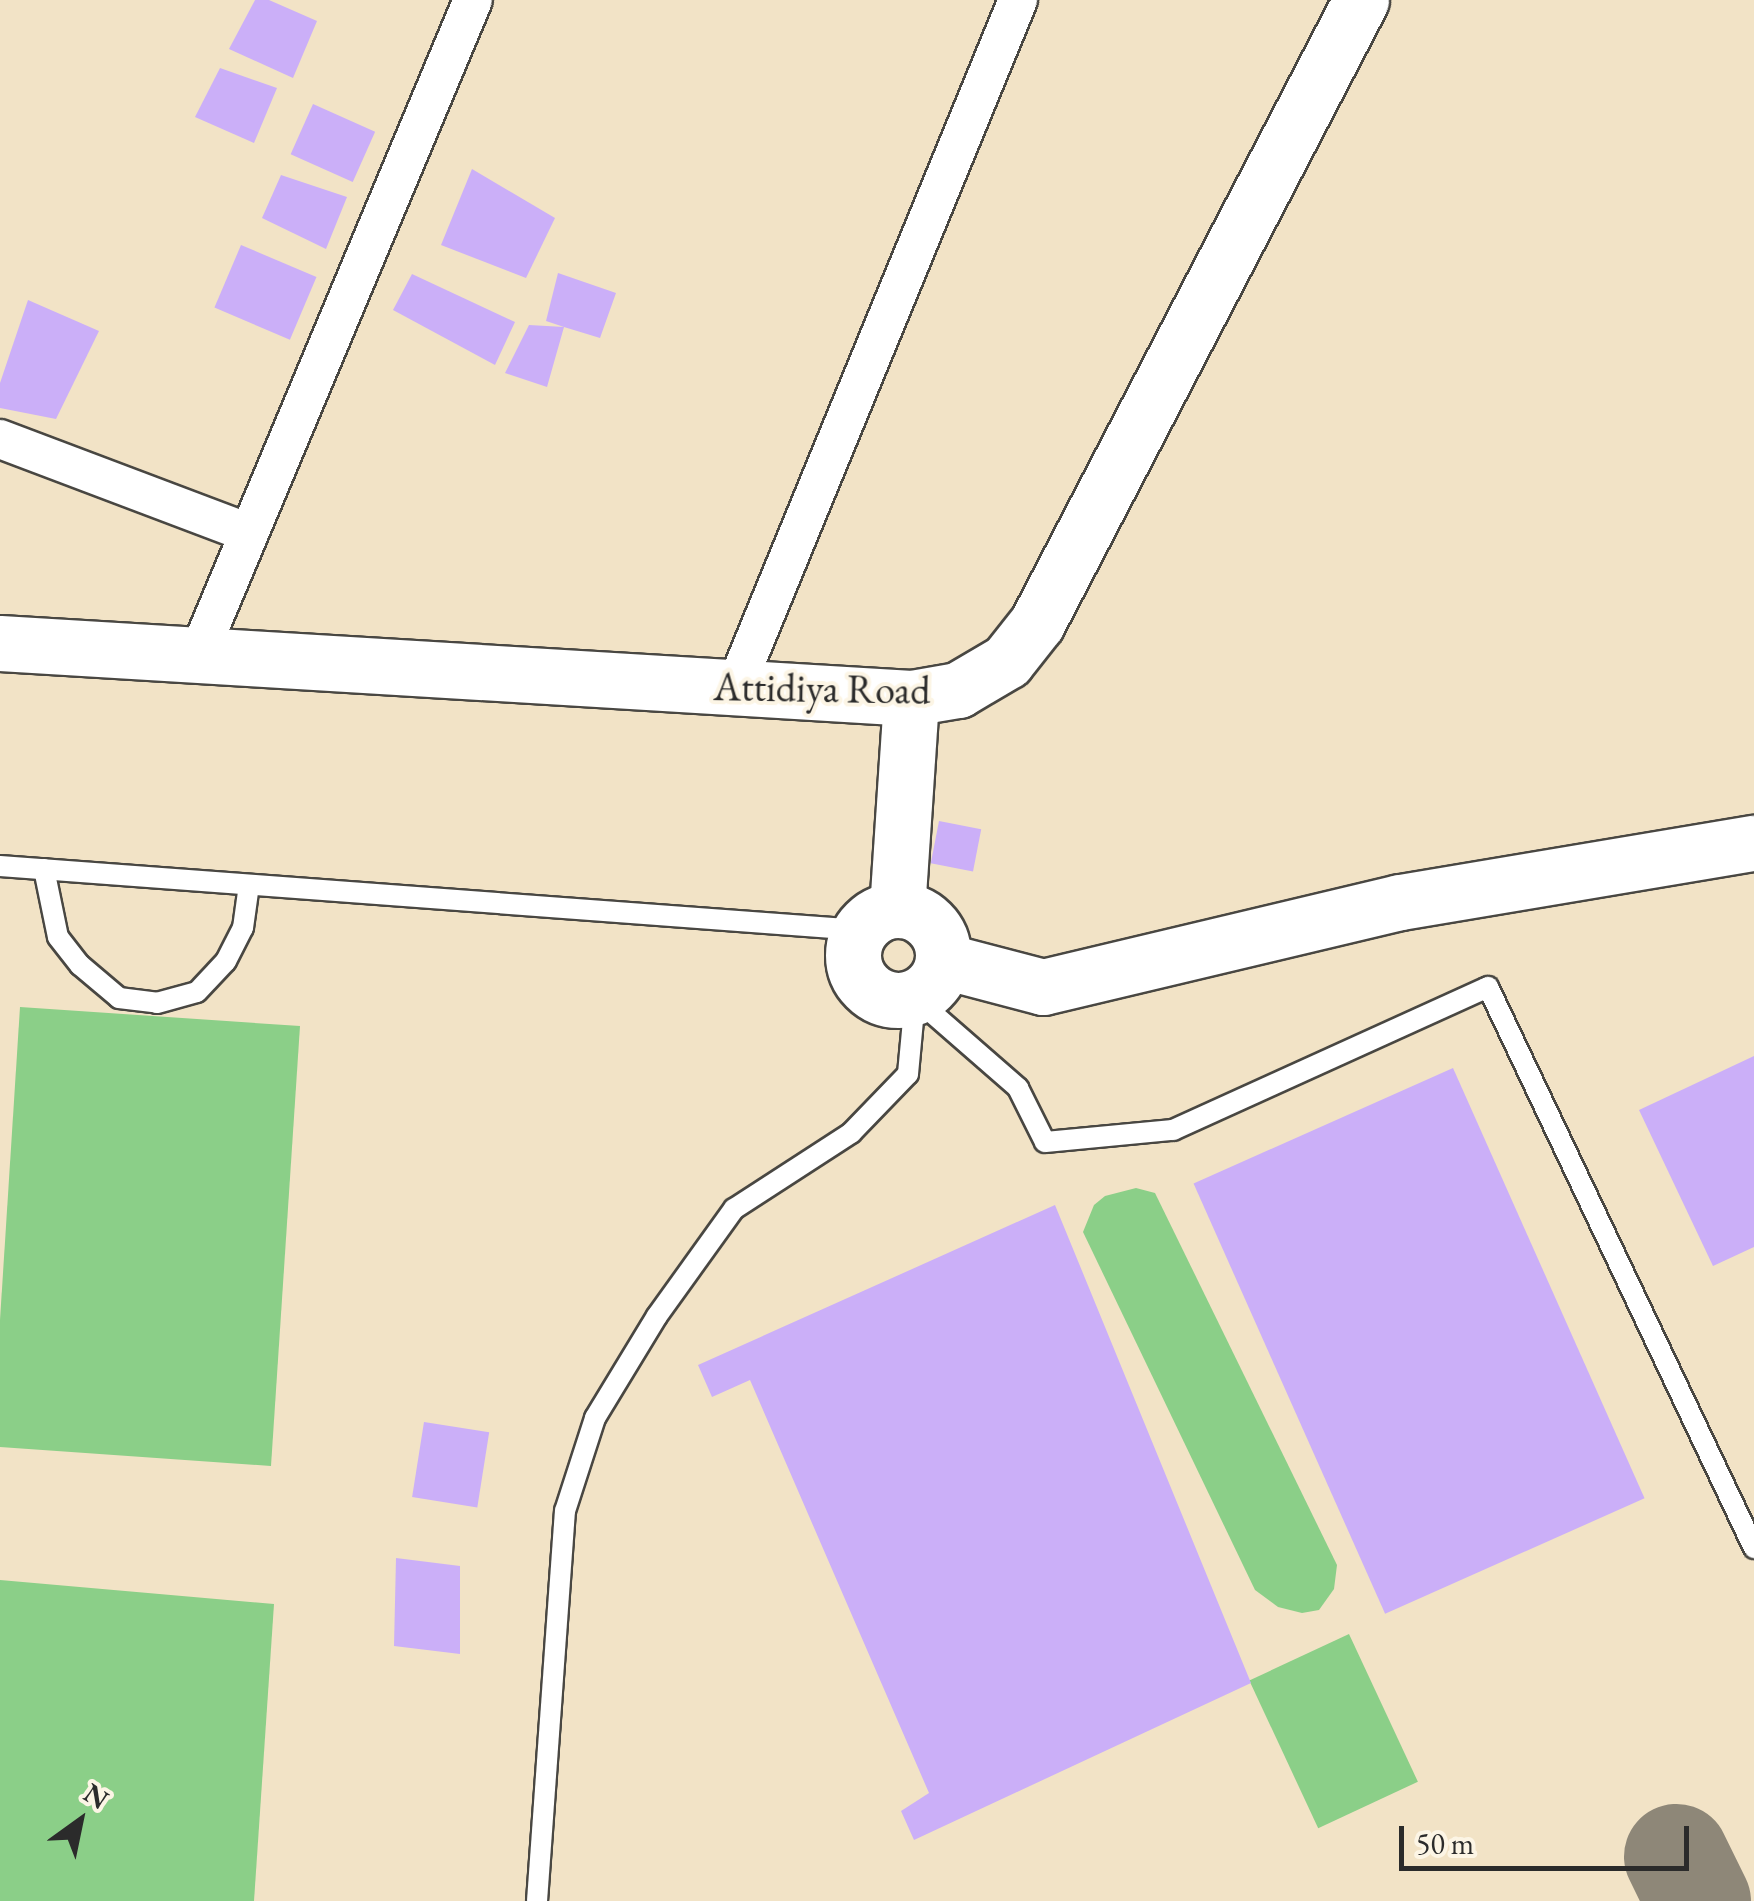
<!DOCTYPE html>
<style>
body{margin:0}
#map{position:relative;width:1754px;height:1901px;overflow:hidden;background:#f2e3c6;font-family:"EB Garamond",serif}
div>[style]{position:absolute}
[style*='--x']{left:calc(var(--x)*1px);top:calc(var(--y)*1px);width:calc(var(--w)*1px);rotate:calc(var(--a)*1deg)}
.green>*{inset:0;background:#8bcf88;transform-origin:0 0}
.taxiway>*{height:105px;margin:-52.5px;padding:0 52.5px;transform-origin:52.5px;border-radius:52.5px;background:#8e8778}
.building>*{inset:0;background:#cbaff8;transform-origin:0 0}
.roads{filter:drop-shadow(2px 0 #494742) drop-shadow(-2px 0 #494742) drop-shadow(0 2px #494742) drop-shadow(0 -2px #494742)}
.service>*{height:20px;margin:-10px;padding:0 10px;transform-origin:10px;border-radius:10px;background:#fff}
.minor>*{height:38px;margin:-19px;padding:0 19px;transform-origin:19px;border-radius:19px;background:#fff}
.primary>*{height:55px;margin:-27.5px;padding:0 27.5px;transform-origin:27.5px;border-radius:27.5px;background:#fff}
.primary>.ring{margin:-27.5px;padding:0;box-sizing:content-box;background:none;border:55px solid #fff;border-radius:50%}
span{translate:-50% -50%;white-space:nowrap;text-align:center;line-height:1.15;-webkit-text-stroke:8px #fcf5e5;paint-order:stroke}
.street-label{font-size:40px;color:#2b2b2b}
.north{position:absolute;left:30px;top:1771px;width:100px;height:100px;-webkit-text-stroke:8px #fcf5e5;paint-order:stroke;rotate:33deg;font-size:28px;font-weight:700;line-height:40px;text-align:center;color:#2b2b2b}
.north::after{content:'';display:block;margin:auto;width:35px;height:45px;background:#2b2b2b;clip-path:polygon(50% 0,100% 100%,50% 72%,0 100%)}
.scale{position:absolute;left:1399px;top:1826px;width:290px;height:45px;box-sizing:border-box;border:5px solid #2b2b2b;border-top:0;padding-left:12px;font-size:30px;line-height:35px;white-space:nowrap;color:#2b2b2b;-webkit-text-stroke:8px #fcf5e5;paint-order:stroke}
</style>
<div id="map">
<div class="green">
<i style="clip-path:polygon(20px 1007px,300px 1026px,271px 1466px,0 1447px,0 1320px)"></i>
<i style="clip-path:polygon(1136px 1188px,1155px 1193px,1337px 1565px,1334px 1589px,1319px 1610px,1302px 1613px,1278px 1607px,1255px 1590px,1083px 1232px,1094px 1205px,1105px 1196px)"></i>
<i style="clip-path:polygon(0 1580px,274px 1604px,254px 1901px,0 1901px)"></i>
<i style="left:1349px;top:1634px;width:163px;height:110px;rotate:65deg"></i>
</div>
<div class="taxiway">
<i style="--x:1676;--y:1856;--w:50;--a:63.9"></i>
</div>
<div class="building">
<i style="clip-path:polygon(255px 0,269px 0,317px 21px,293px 78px,229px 49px)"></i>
<i style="clip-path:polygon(220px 68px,277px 88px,254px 143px,195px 117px)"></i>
<i style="left:313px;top:104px;width:68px;height:55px;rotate:24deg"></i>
<i style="clip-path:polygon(472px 169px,555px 218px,526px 278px,441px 245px)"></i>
<i style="clip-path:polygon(281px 175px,347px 197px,326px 249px,262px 218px)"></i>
<i style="left:241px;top:245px;width:82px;height:68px;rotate:23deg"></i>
<i style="clip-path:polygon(558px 273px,616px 293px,600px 338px,564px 327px,547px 387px,505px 373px,529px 325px,564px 327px,546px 321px)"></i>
<i style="clip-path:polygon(412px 274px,515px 322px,495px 365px,393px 310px)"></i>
<i style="clip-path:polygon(28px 300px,99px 331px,56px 419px,0 408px,0 383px)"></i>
<i style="left:939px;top:821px;width:43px;height:43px;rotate:11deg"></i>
<i style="clip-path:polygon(1754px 1056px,1754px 1247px,1713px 1266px,1639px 1110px)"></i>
<i style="left:1453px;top:1068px;width:471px;height:284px;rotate:66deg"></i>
<i style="clip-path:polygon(1055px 1205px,1251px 1683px,914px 1840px,901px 1811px,929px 1793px,750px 1380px,712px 1397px,698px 1365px)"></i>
<i style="left:424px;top:1422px;width:66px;height:76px;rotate:9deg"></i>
<i style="clip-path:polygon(396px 1558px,460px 1566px,460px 1654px,394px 1646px)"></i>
</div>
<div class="roads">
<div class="service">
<i style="--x:0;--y:866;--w:862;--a:4.26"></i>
<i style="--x:44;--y:869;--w:69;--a:78.4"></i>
<i style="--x:58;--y:937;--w:36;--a:52"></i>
<i style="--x:80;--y:965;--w:51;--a:40.2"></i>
<i style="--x:119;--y:998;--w:38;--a:7"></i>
<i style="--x:157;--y:1003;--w:41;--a:-15.4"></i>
<i style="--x:197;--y:992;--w:42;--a:-46.9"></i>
<i style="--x:226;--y:961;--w:37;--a:-63"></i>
<i style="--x:243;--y:928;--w:43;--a:-82.1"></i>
<i style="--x:537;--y:1901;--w:391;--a:-85.9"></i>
<i style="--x:565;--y:1511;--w:98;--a:-72.1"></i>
<i style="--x:595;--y:1418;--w:119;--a:-58.7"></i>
<i style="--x:657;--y:1316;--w:132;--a:-54.3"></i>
<i style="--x:734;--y:1209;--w:140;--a:-33"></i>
<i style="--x:851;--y:1133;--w:82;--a:-46"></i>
<i style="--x:908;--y:1074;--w:76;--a:-84.7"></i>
<i style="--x:915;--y:998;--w:137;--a:41.1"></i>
<i style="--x:1018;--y:1088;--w:60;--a:63.4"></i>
<i style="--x:1045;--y:1142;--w:129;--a:-5.4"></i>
<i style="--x:1173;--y:1130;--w:346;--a:-24.4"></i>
<i style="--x:1488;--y:987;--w:621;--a:64.63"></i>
</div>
<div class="minor">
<i style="--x:0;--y:439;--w:266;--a:20.7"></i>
<i style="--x:198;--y:655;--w:710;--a:-67.23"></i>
<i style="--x:735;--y:688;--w:744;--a:-67.64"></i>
</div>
<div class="primary">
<i style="--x:0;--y:643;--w:913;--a:3.45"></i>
<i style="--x:911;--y:698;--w:48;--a:-9.7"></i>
<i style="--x:958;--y:690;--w:57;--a:-30.6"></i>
<i style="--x:1007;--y:661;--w:48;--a:-51.7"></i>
<i style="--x:1037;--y:623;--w:702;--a:-62.52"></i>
<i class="ring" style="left:853px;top:910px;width:35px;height:35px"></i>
<i style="--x:897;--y:910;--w:212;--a:-86.2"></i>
<i style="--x:944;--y:961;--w:102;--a:14.7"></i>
<i style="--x:1043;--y:987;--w:367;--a:-13.4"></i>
<i style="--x:1400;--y:902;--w:359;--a:-9.5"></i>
</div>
</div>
<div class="street-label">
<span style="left:822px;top:688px;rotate:1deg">Attidiya Road</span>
</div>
<div class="north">N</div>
<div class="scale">50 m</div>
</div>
